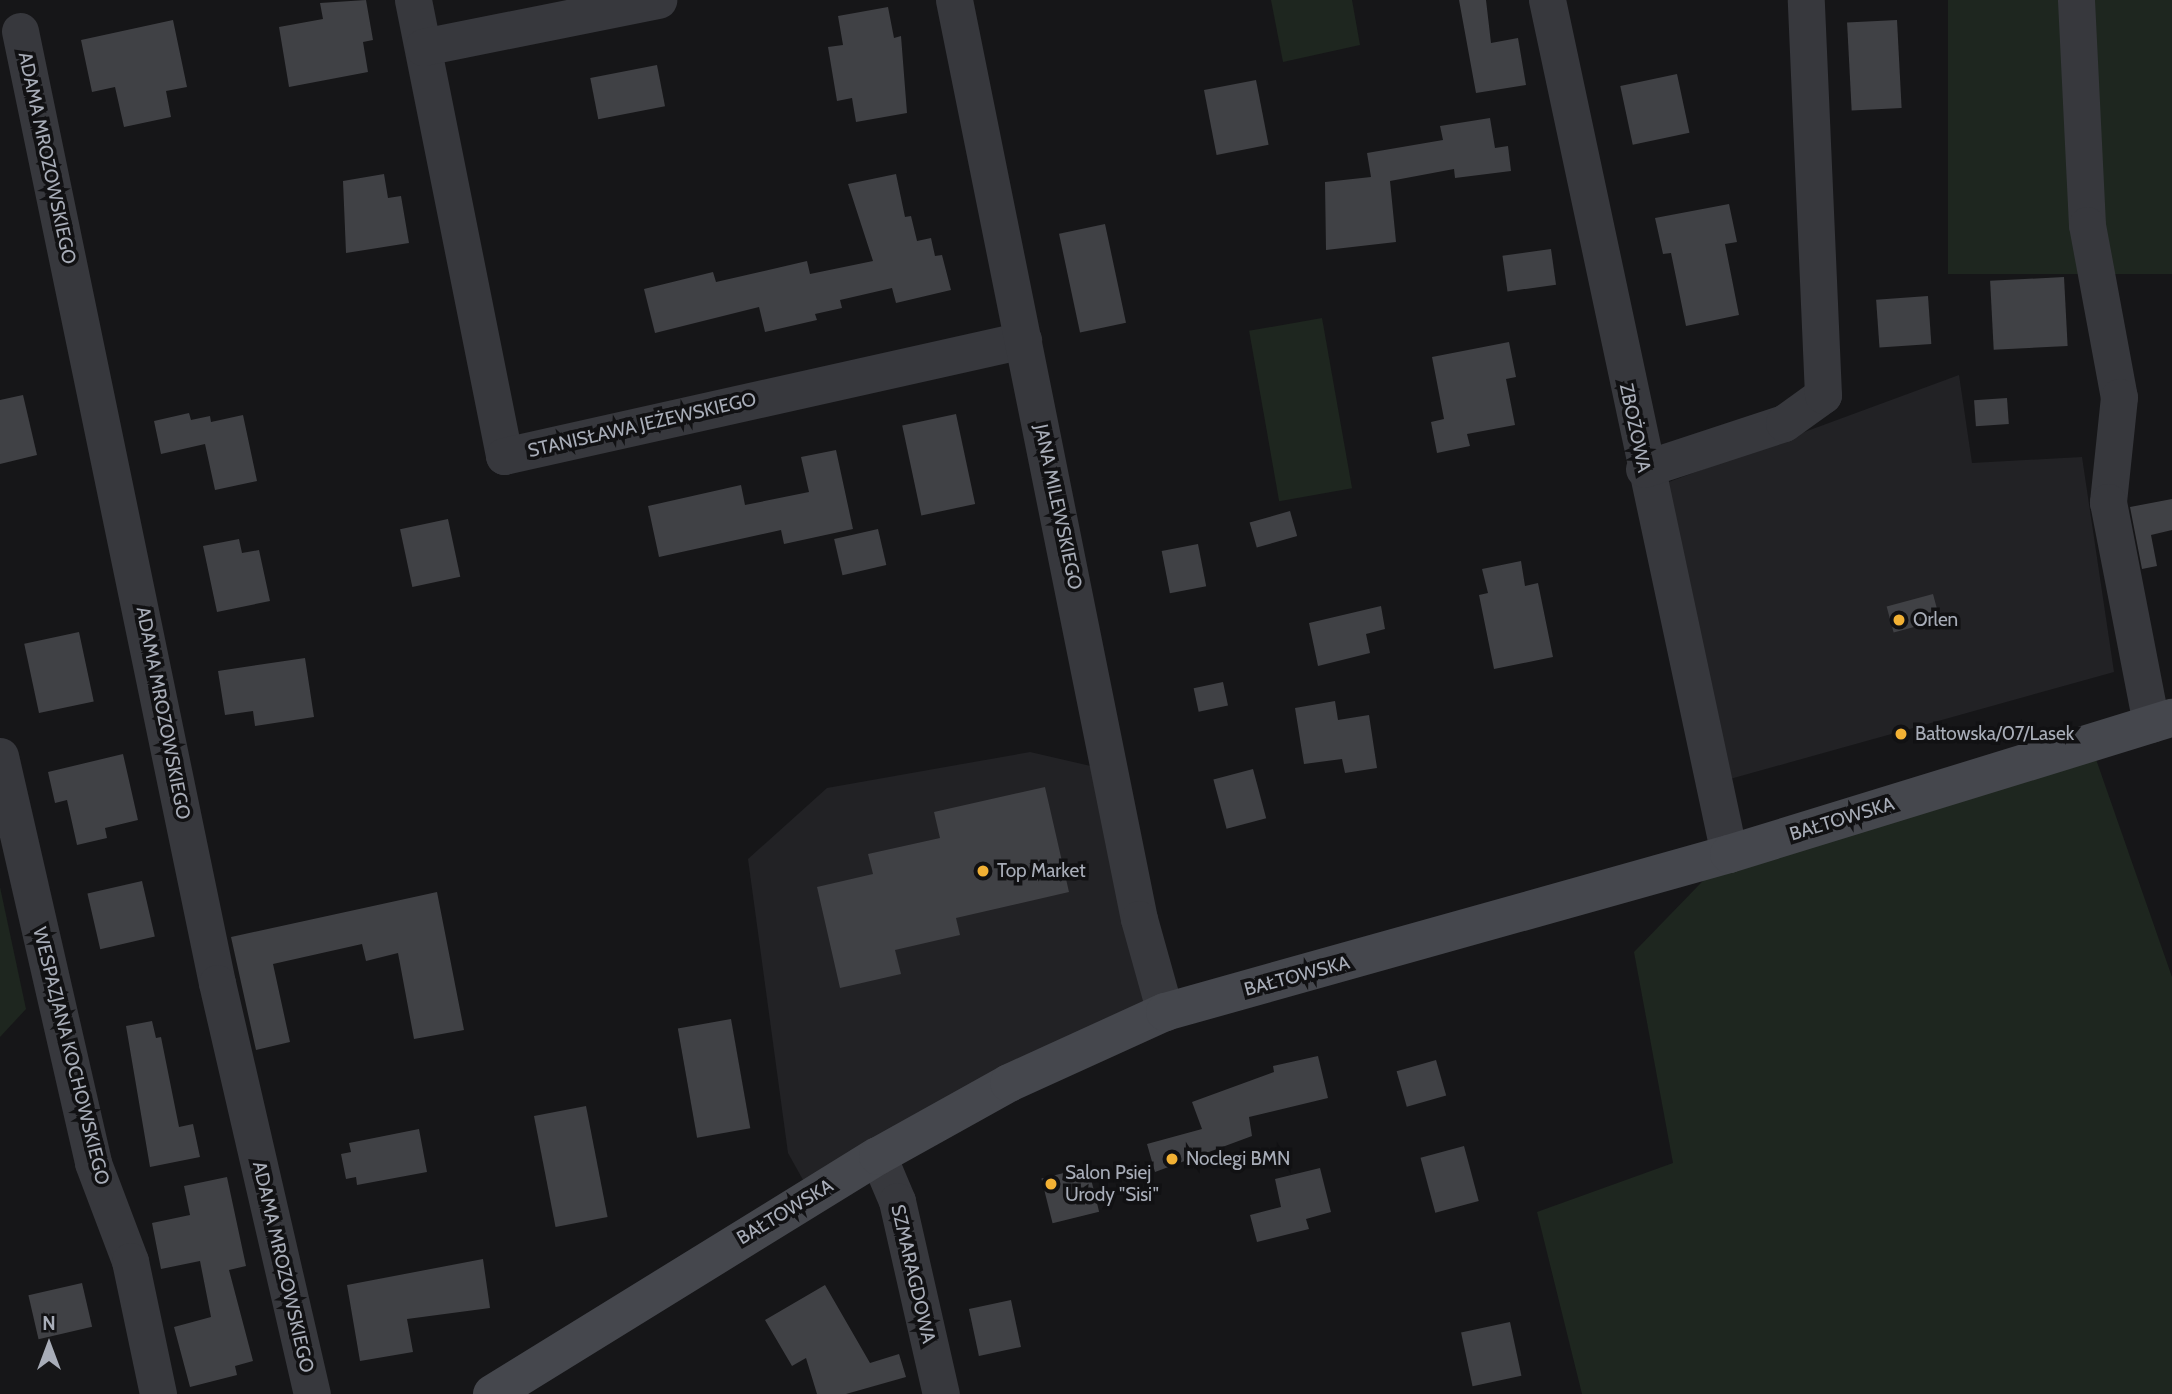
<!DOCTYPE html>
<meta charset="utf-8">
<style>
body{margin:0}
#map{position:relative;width:2172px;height:1394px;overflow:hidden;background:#161618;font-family:Cabin,sans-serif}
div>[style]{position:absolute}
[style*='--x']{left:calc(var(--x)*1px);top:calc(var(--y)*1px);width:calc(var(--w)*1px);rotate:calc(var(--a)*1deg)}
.built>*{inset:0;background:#222225}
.green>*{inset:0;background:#1e261f;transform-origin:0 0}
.building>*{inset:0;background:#404145;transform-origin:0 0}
.minor>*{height:37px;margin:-18.5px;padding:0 18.5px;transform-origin:18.5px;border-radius:18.5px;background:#37383d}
.secondary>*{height:38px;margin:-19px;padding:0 19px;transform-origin:19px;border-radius:19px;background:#45474d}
.dots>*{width:19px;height:19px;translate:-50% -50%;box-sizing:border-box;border:4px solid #111113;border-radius:50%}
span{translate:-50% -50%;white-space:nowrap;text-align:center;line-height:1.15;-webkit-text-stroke:7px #111113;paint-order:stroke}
.street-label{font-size:19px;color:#a8adb8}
.poi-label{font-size:19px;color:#a8adb8}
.left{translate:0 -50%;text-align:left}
.north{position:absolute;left:14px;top:1310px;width:70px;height:70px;-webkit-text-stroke:5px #111113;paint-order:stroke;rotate:0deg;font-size:19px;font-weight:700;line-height:28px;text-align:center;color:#a8adb8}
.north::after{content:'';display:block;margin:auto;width:24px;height:32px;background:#a8adb8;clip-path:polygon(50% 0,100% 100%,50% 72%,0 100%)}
</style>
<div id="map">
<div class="built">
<i style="clip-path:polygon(1959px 375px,1972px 463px,2082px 457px,2114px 672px,1730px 779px,1666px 483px)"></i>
<i style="clip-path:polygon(1030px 752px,1108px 770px,1165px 1012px,812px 1196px,788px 1153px,748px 859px,827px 788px)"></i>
</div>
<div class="green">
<i style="clip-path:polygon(1271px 0,1352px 0,1360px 45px,1283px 62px)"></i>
<i style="left:1948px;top:0;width:224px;height:274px"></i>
<i style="left:1322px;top:318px;width:173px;height:74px;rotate:80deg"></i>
<i style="clip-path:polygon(2090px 742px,2172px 977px,2172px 1394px,1582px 1394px,1537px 1212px,1673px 1163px,1634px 952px,1729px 854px)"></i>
<i style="clip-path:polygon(0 887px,26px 1009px,0 1037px)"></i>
</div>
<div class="building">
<i style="clip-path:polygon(366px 0,373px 40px,363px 42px,368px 72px,289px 87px,279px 27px,323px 19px,320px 3px)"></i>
<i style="clip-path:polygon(1459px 0,1486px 0,1491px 43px,1518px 38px,1526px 85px,1476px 93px)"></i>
<i style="clip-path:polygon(888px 7px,894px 38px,901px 36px,907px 113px,856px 122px,852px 98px,837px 101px,828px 47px,843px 45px,838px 16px)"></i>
<i style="clip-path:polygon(173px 20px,187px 87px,166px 91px,171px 117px,124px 127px,115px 87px,92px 92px,81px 40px)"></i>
<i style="left:1897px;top:20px;width:88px;height:50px;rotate:87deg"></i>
<i style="left:657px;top:65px;width:42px;height:68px;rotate:79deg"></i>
<i style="left:1677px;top:74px;width:60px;height:58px;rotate:78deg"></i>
<i style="left:1256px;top:80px;width:66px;height:53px;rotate:79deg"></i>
<i style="clip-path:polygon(1490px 118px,1495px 148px,1508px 146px,1511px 171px,1455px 178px,1454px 169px,1390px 181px,1396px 242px,1326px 250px,1325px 182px,1371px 177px,1367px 153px,1443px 140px,1440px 126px)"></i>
<i style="clip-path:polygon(384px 174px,388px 198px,401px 196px,409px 243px,346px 253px,343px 181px)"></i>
<i style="clip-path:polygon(896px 174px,905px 217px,911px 216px,917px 241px,931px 238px,935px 256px,942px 255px,951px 290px,896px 303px,892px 288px,840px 300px,842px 308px,815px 314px,817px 320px,765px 332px,759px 307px,655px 333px,644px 289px,713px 272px,716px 282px,807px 261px,810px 274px,873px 261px,848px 184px)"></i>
<i style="clip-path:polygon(1729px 204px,1737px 242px,1725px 244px,1739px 315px,1686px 326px,1671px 253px,1663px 254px,1655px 218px)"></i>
<i style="left:1105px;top:224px;width:101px;height:47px;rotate:78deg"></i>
<i style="left:1551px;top:249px;width:36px;height:49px;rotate:82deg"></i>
<i style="left:2064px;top:277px;width:69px;height:74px;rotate:87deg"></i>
<i style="left:1928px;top:296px;width:48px;height:52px;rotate:86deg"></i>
<i style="clip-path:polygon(1509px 342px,1516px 377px,1506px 379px,1515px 425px,1467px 434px,1470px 446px,1437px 453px,1431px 422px,1444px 419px,1432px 357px)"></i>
<i style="clip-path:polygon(23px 395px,37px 455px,0 464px,0 400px)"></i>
<i style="left:2007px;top:398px;width:26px;height:33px;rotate:86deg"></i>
<i style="clip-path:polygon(189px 413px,191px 420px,210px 416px,211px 422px,243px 415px,257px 481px,215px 490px,205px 444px,161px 454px,154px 421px)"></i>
<i style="left:956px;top:414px;width:92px;height:55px;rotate:78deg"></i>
<i style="clip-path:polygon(836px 450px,853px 529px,784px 544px,781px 530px,659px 557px,648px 506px,741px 485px,745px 505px,809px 492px,801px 457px)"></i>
<i style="clip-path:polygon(2172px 499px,2172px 530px,2151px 535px,2157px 566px,2142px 569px,2130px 507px)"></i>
<i style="left:1290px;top:511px;width:26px;height:42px;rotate:74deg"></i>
<i style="left:448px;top:519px;width:59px;height:49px;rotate:78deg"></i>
<i style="left:878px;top:529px;width:37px;height:45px;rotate:77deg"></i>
<i style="clip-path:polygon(239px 539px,242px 553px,259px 550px,270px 601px,217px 612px,203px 546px)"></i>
<i style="left:1198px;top:544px;width:43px;height:37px;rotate:79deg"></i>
<i style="clip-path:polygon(1521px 561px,1525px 586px,1538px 583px,1553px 657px,1494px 669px,1479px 595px,1488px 593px,1482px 569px)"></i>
<i style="left:1933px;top:594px;width:27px;height:48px;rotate:75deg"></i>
<i style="clip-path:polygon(1381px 606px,1385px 629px,1366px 634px,1370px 653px,1318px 666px,1309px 623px)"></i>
<i style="left:79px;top:632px;width:71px;height:56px;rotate:78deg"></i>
<i style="clip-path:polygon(305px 658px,314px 717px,255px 726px,253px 711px,225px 715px,218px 671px)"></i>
<i style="left:1223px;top:682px;width:24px;height:30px;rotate:78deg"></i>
<i style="clip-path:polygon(1335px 701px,1338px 720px,1369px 715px,1377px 768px,1345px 773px,1342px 759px,1304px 764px,1295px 708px)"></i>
<i style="clip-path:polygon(123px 754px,138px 820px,105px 828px,107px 838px,77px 845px,67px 800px,55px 803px,48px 772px)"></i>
<i style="left:1253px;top:769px;width:51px;height:41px;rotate:75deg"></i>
<i style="clip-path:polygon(1045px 787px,1069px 892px,956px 918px,960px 935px,895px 950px,901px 974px,840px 988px,817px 887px,873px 874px,868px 854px,940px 838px,934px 812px)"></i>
<i style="left:142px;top:881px;width:57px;height:56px;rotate:77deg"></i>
<i style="clip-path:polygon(437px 892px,464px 1030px,414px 1039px,398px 953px,366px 961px,362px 944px,273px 964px,290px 1042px,256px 1050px,231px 937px)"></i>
<i style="left:731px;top:1019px;width:111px;height:54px;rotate:80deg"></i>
<i style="clip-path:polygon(152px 1021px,156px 1038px,161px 1037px,179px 1127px,193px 1124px,200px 1157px,150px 1167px,126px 1026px)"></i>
<i style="clip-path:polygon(1318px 1056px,1328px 1098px,1249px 1117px,1252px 1136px,1155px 1172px,1147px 1144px,1202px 1129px,1192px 1102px,1274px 1072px,1273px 1066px)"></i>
<i style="left:1436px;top:1060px;width:37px;height:41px;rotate:74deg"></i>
<i style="left:586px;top:1106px;width:113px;height:53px;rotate:79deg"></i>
<i style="clip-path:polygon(419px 1129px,427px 1172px,357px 1185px,356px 1177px,346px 1179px,341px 1154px,351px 1152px,349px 1143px)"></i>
<i style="left:1464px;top:1146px;width:57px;height:45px;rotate:75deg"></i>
<i style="left:1088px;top:1167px;width:46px;height:48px;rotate:76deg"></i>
<i style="clip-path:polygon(1320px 1168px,1331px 1212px,1306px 1219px,1309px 1229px,1257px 1242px,1250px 1215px,1281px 1207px,1275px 1179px)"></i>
<i style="clip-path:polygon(227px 1177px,246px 1266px,229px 1270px,253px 1361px,235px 1366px,237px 1375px,190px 1387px,174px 1327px,211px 1317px,200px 1261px,161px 1269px,152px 1223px,190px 1215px,184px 1186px)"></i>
<i style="clip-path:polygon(483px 1259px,490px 1308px,407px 1319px,413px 1352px,360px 1361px,347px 1285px)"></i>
<i style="left:82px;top:1283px;width:45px;height:55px;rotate:77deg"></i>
<i style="clip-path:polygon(825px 1285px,870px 1363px,899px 1354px,906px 1377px,846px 1394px,817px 1394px,806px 1358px,792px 1366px,765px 1320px)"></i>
<i style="left:1011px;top:1300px;width:48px;height:43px;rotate:78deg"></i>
<i style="left:1510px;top:1322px;width:55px;height:50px;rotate:78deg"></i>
</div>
<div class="minor">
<i style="--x:413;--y:0;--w:465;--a:78.7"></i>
<i style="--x:504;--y:456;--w:532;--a:-12.6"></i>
<i style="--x:954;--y:0;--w:937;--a:78.62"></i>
<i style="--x:1139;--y:919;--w:97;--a:74.4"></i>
<i style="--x:1547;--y:0;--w:873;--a:77.97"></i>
<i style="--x:2076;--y:0;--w:225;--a:87.2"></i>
<i style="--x:2087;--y:225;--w:175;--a:79.5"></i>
<i style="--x:2119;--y:397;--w:106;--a:96"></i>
<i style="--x:2108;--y:502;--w:226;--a:79"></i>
<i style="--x:20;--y:31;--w:972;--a:78.31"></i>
<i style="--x:217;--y:983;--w:422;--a:77"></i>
<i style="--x:423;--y:47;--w:240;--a:-11.3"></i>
<i style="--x:1644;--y:469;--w:147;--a:-18.2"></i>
<i style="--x:1784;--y:423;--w:48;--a:-35.7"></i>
<i style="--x:1823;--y:395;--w:395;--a:-92.5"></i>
<i style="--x:0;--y:756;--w:417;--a:77.1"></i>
<i style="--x:93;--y:1163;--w:105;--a:69.3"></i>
<i style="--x:130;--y:1261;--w:136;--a:78.1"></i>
<i style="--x:878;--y:1156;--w:49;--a:67.1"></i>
<i style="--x:897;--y:1201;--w:198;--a:77.2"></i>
</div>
<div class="secondary">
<i style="--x:492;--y:1394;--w:453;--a:-31.7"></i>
<i style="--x:878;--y:1156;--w:150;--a:-29.1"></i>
<i style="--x:1009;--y:1083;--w:171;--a:-24.5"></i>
<i style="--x:1165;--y:1012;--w:586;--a:-15.65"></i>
<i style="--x:1729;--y:854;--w:463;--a:-17.1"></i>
</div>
<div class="dots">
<i style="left:1899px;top:620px;background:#f2b134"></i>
<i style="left:1901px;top:734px;background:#f2b134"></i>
<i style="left:983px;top:871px;background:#f2b134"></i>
<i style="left:1172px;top:1159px;background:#f2b134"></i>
<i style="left:1051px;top:1184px;background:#f2b134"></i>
</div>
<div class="street-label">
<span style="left:47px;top:158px;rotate:78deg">ADAMA MROZOWSKIEGO</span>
<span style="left:642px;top:425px;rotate:-13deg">STANISŁAWA JEŻEWSKIEGO</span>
<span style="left:1635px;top:428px;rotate:78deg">ZBOŻOWA</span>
<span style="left:1058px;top:507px;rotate:78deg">JANA MILEWSKIEGO</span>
<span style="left:163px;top:713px;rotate:79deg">ADAMA MROZOWSKIEGO</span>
<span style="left:1842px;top:819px;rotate:-17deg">BAŁTOWSKA</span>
<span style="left:1297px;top:976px;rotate:-15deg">BAŁTOWSKA</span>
<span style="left:71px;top:1056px;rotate:76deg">WESPAZJANA KOCHOWSKIEGO</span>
<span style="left:785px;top:1212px;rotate:-31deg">BAŁTOWSKA</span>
<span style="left:283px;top:1267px;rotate:77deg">ADAMA MROZOWSKIEGO</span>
<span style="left:913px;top:1274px;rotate:77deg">SZMARAGDOWA</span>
</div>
<div class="poi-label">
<span class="left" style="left:1913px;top:620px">Orlen</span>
<span class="left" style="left:1915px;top:734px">Bałtowska/07/Lasek</span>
<span class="left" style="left:997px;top:871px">Top Market</span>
<span class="left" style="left:1186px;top:1159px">Noclegi BMN</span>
<span class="left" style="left:1065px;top:1184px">Salon Psiej<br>Urody "Sisi"</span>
</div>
<div class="north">N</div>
</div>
